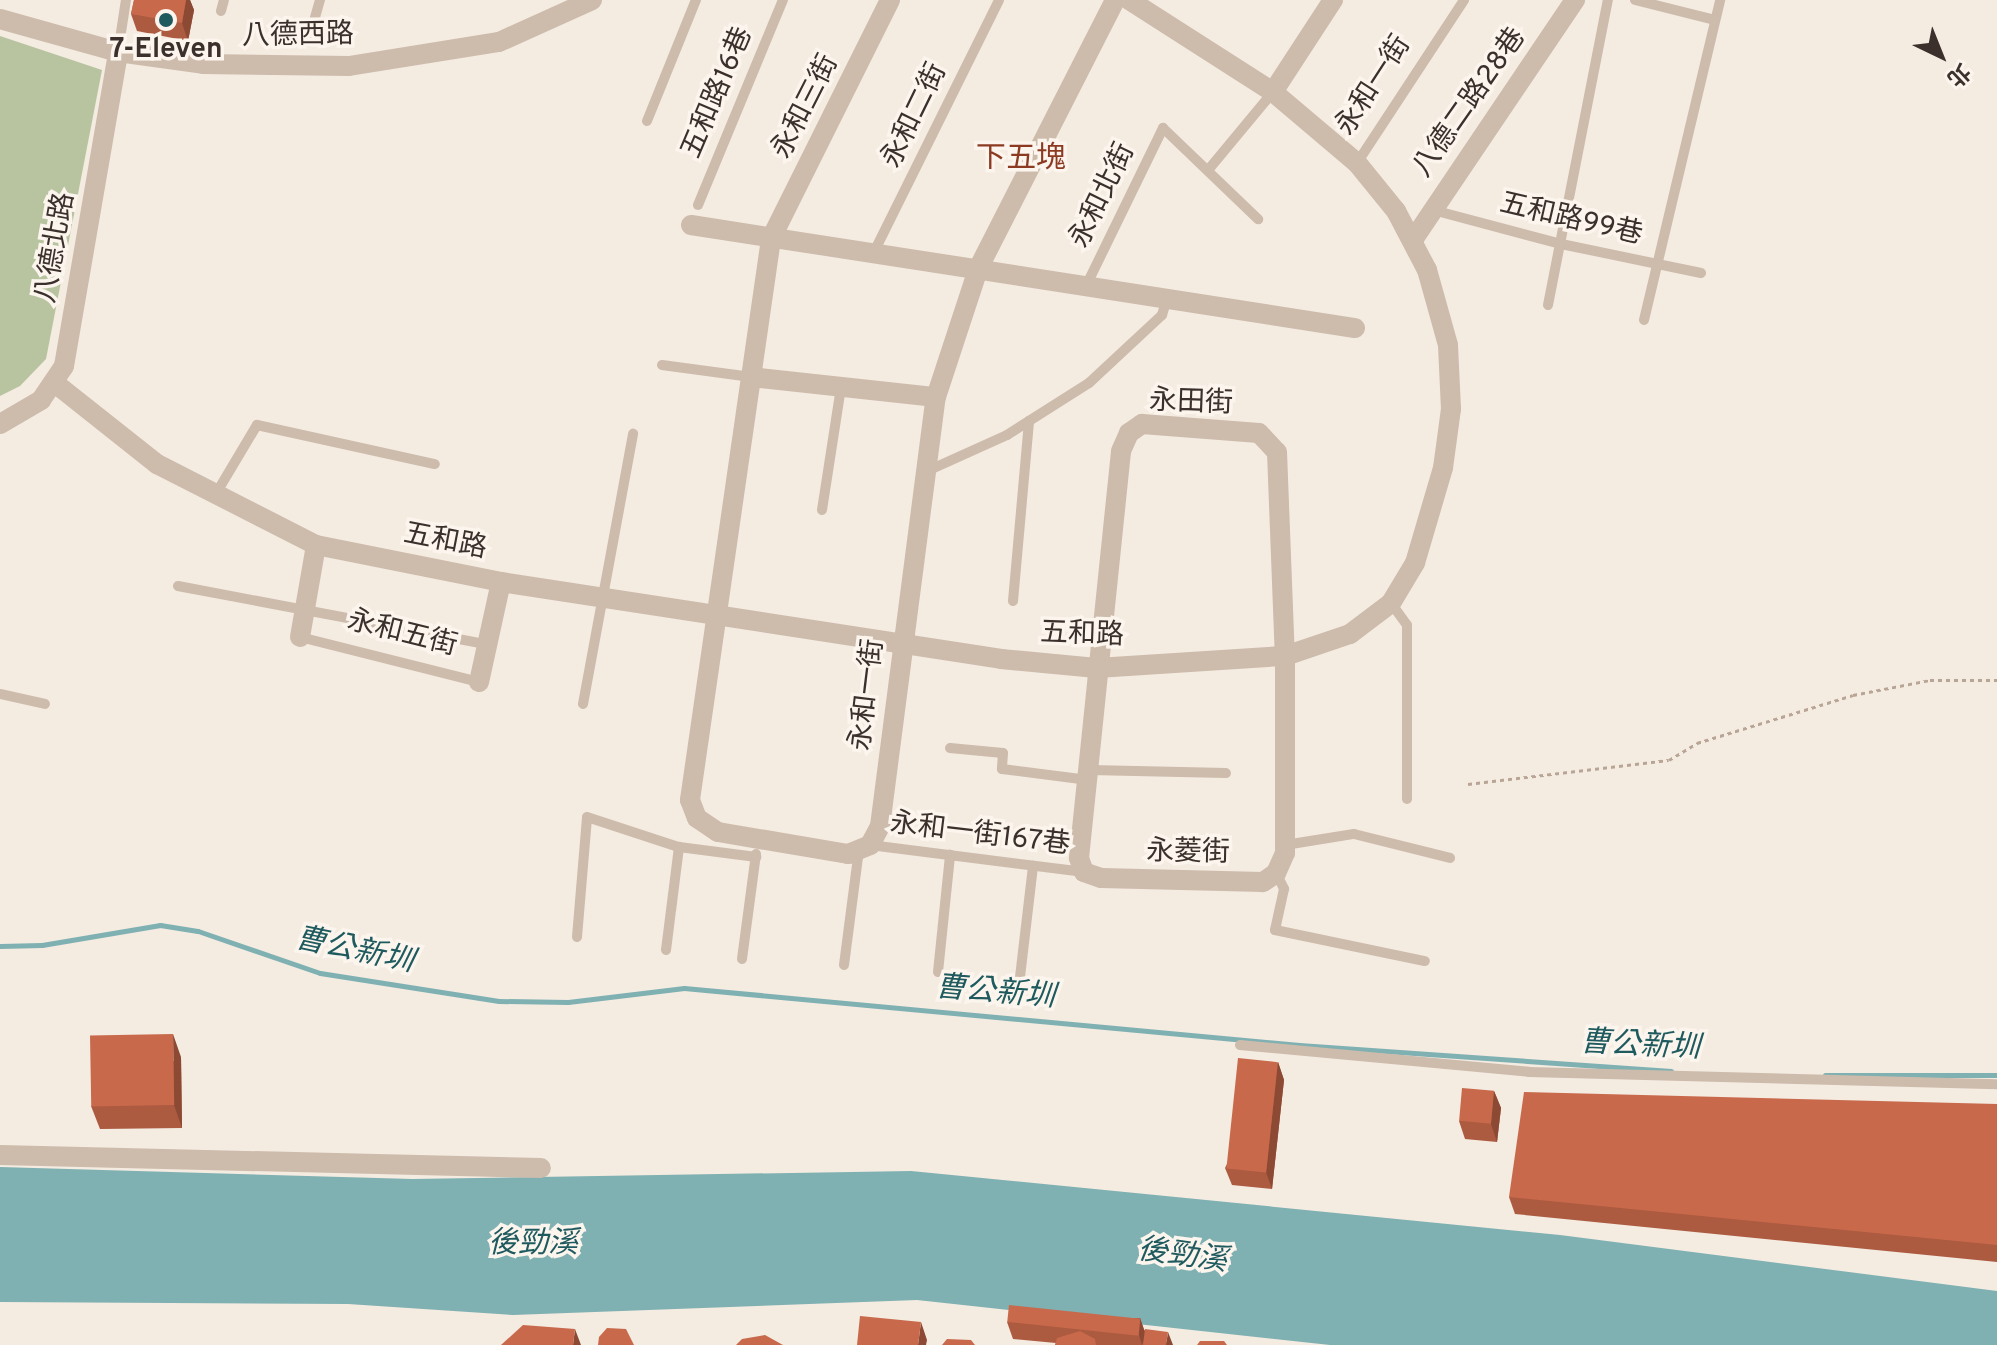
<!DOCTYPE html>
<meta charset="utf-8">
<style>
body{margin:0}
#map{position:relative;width:1997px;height:1345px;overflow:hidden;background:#f4ebe1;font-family:Overpass,"Noto Sans TC",sans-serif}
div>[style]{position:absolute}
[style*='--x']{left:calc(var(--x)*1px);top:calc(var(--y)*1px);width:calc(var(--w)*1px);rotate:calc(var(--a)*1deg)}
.green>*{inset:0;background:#b8c4a0}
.water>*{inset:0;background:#7fb0b2}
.stream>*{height:5px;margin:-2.5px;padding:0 2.5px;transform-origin:2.5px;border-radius:2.5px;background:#7fb0b2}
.path>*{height:3px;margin-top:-1.5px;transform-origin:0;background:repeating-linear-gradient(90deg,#b9a596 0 4px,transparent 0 8px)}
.service>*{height:10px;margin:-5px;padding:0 5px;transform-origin:5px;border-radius:5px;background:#cdbbac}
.minor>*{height:20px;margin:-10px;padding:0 10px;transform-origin:10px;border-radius:10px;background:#cdbbac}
.wall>*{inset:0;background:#ac5a40}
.shaded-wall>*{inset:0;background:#8c4a34}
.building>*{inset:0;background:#c8694b;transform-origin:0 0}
.dots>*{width:22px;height:22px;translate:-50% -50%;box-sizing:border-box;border:4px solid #fbf5ee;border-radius:50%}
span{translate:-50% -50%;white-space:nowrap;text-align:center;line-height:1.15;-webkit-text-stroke:7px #fbf5ee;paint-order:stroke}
.street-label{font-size:28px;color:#3b302b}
.poi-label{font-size:28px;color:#3b302b;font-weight:700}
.neighbourhood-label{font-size:30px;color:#8c3b22}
.water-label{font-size:30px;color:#1f5a5e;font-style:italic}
.north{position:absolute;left:1901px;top:16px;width:80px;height:80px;-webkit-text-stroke:6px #fbf5ee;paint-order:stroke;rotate:137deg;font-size:22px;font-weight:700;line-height:32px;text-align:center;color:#3b302b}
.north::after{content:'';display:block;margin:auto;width:28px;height:36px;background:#3b302b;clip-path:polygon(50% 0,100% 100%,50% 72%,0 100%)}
</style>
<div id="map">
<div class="green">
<i style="clip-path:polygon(0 36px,102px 70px,46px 359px,20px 386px,0 396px)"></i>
</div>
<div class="water">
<i style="clip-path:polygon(0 1167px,412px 1179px,911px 1171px,1560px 1235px,1997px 1291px,1997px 1345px,1330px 1345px,917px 1300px,513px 1315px,348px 1304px,0 1302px)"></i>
</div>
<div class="stream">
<i style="--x:0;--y:946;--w:42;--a:-1.4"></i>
<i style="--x:42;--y:945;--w:120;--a:-9.6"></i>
<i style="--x:160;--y:925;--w:38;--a:9"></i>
<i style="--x:198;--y:931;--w:129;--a:19"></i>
<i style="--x:320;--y:973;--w:181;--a:8.9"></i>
<i style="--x:499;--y:1001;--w:69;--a:0.8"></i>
<i style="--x:568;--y:1002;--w:117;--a:-6.9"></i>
<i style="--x:684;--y:988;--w:618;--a:5.3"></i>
<i style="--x:1299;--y:1045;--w:373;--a:4"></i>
<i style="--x:1825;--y:1075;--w:172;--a:0"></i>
</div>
<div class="path">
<i style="--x:1468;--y:784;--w:202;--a:-6.8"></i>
<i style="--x:1669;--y:760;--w:33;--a:-31"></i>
<i style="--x:1697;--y:743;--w:163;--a:-17.1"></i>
<i style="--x:1853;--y:695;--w:78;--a:-11"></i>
<i style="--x:1930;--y:680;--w:67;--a:0"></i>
</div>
<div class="service">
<i style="--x:1635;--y:0;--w:82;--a:14"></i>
<i style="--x:221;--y:11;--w:11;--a:-75"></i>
<i style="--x:308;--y:42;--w:44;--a:-74.1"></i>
<i style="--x:118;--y:52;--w:53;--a:-81.3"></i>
<i style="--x:647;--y:121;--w:131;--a:-68"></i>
<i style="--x:1357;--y:163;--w:195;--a:-56.7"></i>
<i style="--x:1209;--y:169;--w:100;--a:-50.3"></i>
<i style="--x:698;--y:205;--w:222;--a:-67.5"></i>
<i style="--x:1433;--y:210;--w:132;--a:14.9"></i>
<i style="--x:1561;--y:244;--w:143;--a:11.7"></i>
<i style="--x:874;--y:252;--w:281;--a:-63.6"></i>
<i style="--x:1086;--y:286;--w:176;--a:-64"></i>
<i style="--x:1163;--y:128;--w:132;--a:43.8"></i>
<i style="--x:1548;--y:305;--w:311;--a:-78.9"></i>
<i style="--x:1644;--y:320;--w:329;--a:-76.6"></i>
<i style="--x:662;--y:365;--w:90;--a:7.7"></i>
<i style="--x:925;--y:472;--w:90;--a:-24.3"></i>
<i style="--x:1007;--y:435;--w:97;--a:-32.4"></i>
<i style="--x:1089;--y:383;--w:100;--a:-43"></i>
<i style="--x:1162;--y:315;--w:17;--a:-73"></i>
<i style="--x:214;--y:497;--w:84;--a:-59.2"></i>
<i style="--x:257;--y:425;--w:182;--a:12.4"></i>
<i style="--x:822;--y:510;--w:124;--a:-81.2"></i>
<i style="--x:178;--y:586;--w:313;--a:10.7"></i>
<i style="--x:1013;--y:601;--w:181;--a:-84.9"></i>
<i style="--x:1391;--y:603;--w:27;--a:54"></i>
<i style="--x:1407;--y:625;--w:174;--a:90"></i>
<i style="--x:300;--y:637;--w:185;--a:14.1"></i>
<i style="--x:0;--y:694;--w:46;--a:12.5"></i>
<i style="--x:583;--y:704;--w:275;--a:-79.5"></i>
<i style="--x:950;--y:748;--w:53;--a:5.4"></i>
<i style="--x:1003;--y:753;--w:16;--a:94"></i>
<i style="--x:1002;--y:769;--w:87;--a:7.3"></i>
<i style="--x:1090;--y:770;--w:136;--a:1.3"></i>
<i style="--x:870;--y:845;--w:216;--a:7.2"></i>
<i style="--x:1285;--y:845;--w:70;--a:-9.1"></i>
<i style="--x:1354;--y:834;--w:99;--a:14"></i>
<i style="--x:1276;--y:873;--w:18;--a:63"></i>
<i style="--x:1284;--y:889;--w:42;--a:102.4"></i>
<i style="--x:1275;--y:930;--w:153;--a:11.7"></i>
<i style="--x:577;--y:937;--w:120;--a:-85.2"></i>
<i style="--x:587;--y:817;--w:97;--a:18.1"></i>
<i style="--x:679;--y:847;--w:78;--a:7.4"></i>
<i style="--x:666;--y:950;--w:104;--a:-82.8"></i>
<i style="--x:742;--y:959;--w:106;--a:-82.4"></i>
<i style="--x:844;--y:965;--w:117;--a:-82.6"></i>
<i style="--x:938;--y:972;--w:118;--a:-84.1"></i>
<i style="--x:1020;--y:977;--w:112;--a:-83.3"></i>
<i style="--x:1240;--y:1045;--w:290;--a:5.3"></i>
<i style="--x:1529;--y:1072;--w:468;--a:1.5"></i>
</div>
<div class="minor">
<i style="--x:890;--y:0;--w:267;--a:116.5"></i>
<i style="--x:771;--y:239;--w:567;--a:98.22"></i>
<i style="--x:690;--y:800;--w:19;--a:69"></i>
<i style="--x:697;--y:818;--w:25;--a:34"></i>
<i style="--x:718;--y:832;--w:132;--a:9.6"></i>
<i style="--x:848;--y:854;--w:24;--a:-22"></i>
<i style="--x:870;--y:845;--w:21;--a:-62"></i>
<i style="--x:880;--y:826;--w:433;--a:-82.6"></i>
<i style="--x:936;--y:397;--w:135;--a:-71.8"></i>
<i style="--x:978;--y:269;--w:302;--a:-63"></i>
<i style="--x:0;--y:19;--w:123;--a:15.6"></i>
<i style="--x:118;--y:52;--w:86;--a:8"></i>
<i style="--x:203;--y:64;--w:146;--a:0.8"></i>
<i style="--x:349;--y:66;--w:152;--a:-9.1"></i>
<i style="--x:499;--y:42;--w:102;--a:-24.3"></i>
<i style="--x:1273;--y:92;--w:110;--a:-56.9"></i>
<i style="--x:691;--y:225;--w:672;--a:8.82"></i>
<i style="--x:1413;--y:240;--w:290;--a:-56"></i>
<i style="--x:751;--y:377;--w:186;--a:6.2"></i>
<i style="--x:56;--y:384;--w:129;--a:38.4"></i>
<i style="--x:157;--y:464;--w:178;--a:27"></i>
<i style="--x:316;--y:545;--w:189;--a:11.3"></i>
<i style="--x:501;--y:582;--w:506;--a:8.75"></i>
<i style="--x:1001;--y:659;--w:96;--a:5.4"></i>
<i style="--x:1097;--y:668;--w:188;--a:-3.7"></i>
<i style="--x:1285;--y:656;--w:69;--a:-18.7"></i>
<i style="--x:1350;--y:634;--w:51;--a:-37.1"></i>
<i style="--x:1391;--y:603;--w:47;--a:-59"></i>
<i style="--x:1415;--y:563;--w:99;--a:-73.6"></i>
<i style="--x:1443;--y:468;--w:60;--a:-82.3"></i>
<i style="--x:1451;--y:409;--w:64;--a:-92.7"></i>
<i style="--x:1448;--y:345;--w:78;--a:-105.6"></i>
<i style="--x:1427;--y:270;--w:67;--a:-117.7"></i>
<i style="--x:1396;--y:211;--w:62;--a:-129.1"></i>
<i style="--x:1357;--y:163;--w:110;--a:-139.8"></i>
<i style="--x:1273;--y:92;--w:171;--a:-147.4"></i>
<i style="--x:0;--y:424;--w:48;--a:-30.3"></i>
<i style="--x:41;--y:400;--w:41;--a:-55.9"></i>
<i style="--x:64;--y:366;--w:319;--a:-80.2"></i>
<i style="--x:1142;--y:424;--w:117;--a:4.4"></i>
<i style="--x:1259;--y:433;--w:26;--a:47"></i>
<i style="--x:1277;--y:452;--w:204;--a:87.8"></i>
<i style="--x:1285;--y:656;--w:197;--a:90"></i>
<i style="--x:1285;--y:853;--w:22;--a:114"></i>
<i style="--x:1276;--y:873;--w:16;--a:145"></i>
<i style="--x:1263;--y:882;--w:162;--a:-178.6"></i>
<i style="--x:1101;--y:878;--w:18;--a:-161"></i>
<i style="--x:1084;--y:872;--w:15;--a:-110"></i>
<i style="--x:1079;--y:858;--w:409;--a:-84.1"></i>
<i style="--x:1121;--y:451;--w:20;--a:-66"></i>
<i style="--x:1129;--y:433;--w:16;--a:-35"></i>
<i style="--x:300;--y:637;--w:93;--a:-80.1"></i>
<i style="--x:479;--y:682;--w:102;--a:-77.6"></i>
<i style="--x:0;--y:1155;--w:541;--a:1.38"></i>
</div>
<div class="wall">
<i style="clip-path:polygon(134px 0,190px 0,194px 10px,188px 41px,137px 31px,131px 14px)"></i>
<i style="clip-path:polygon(181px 1057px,182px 1128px,100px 1129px,91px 1106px)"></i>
<i style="clip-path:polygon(1278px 1062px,1284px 1080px,1272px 1189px,1232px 1185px,1225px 1168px)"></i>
<i style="clip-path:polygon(1494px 1091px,1501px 1108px,1497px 1142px,1465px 1139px,1459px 1121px)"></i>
<i style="clip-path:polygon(1997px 1104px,1997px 1262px,1515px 1214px,1509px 1197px)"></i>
<i style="clip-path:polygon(1140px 1318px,1144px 1330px,1173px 1345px,1055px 1345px,1056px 1343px,1013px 1339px,1007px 1322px)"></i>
</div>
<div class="shaded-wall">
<i style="clip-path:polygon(186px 0,190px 0,194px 10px,188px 41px,182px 23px)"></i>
<i style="clip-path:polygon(173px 1034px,181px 1057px,182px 1128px,174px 1105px)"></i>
<i style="clip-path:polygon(1278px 1062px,1284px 1080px,1272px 1189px,1266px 1172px)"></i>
<i style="clip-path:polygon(1494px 1091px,1501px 1108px,1497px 1142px,1491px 1124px)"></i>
<i style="clip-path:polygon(1140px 1318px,1146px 1335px,1142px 1345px,1139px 1335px)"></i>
<i style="clip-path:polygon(921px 1322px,927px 1340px,926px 1345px,918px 1345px)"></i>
<i style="clip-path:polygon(575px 1329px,581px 1345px,573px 1345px)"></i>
<i style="clip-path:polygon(1168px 1332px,1173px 1345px,1166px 1345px)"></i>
</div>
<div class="building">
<i style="clip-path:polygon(134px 0,186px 0,182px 23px,131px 14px)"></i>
<i style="left:173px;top:1034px;width:71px;height:83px;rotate:89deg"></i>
<i style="left:1238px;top:1058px;width:40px;height:111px;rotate:6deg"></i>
<i style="left:1462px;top:1088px;width:32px;height:33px;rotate:5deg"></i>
<i style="clip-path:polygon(1524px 1092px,1997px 1104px,1997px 1245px,1509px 1197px)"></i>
<i style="left:1009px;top:1305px;width:132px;height:17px;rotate:6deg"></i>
<i style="clip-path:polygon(860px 1316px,921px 1322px,918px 1345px,857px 1345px)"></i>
<i style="clip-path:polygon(523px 1325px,575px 1329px,573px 1345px,501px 1345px)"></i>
<i style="clip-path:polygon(607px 1328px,626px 1329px,634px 1345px,598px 1345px,599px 1337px)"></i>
<i style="clip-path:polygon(1145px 1329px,1168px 1332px,1166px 1345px,1143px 1345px)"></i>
<i style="clip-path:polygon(1080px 1331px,1095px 1339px,1096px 1345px,1055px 1345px,1057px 1338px)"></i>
<i style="clip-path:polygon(765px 1335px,783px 1345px,736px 1345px,742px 1339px)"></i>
<i style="clip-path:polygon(947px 1339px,971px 1340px,975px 1345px,942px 1345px)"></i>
<i style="clip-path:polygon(1200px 1341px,1224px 1341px,1227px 1345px,1197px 1345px)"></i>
</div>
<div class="dots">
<i style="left:166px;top:20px;background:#1f5a5e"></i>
</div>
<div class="street-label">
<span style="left:298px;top:36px;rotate:-1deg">八德西路</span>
<span style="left:1374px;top:86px;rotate:-57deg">永和一街</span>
<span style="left:718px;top:93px;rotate:-67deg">五和路16巷</span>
<span style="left:1470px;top:103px;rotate:-55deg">八德二路28巷</span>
<span style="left:806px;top:107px;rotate:-63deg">永和三街</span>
<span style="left:915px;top:116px;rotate:-64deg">永和二街</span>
<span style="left:1103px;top:196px;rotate:-64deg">永和北街</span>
<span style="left:1571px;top:220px;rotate:13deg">五和路99巷</span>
<span style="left:56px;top:248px;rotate:-80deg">八德北路</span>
<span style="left:1191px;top:403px;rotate:2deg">永田街</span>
<span style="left:445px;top:542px;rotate:11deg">五和路</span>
<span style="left:402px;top:634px;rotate:14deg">永和五街</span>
<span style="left:1082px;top:635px;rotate:2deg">五和路</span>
<span style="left:868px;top:695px;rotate:-83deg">永和一街</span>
<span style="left:980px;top:835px;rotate:7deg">永和一街167巷</span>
<span style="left:1188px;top:853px;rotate:1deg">永菱街</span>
</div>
<div class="poi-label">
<span style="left:166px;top:50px">7-Eleven</span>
</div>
<div class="neighbourhood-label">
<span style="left:1021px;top:160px">下五塊</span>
</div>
<div class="water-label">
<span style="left:354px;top:952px;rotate:12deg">曹公新圳</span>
<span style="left:995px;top:994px;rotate:5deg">曹公新圳</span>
<span style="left:1640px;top:1047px;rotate:3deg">曹公新圳</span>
<span style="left:533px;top:1245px">後勁溪</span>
<span style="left:1182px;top:1257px;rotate:8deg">後勁溪</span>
</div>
<div class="north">北</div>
</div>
